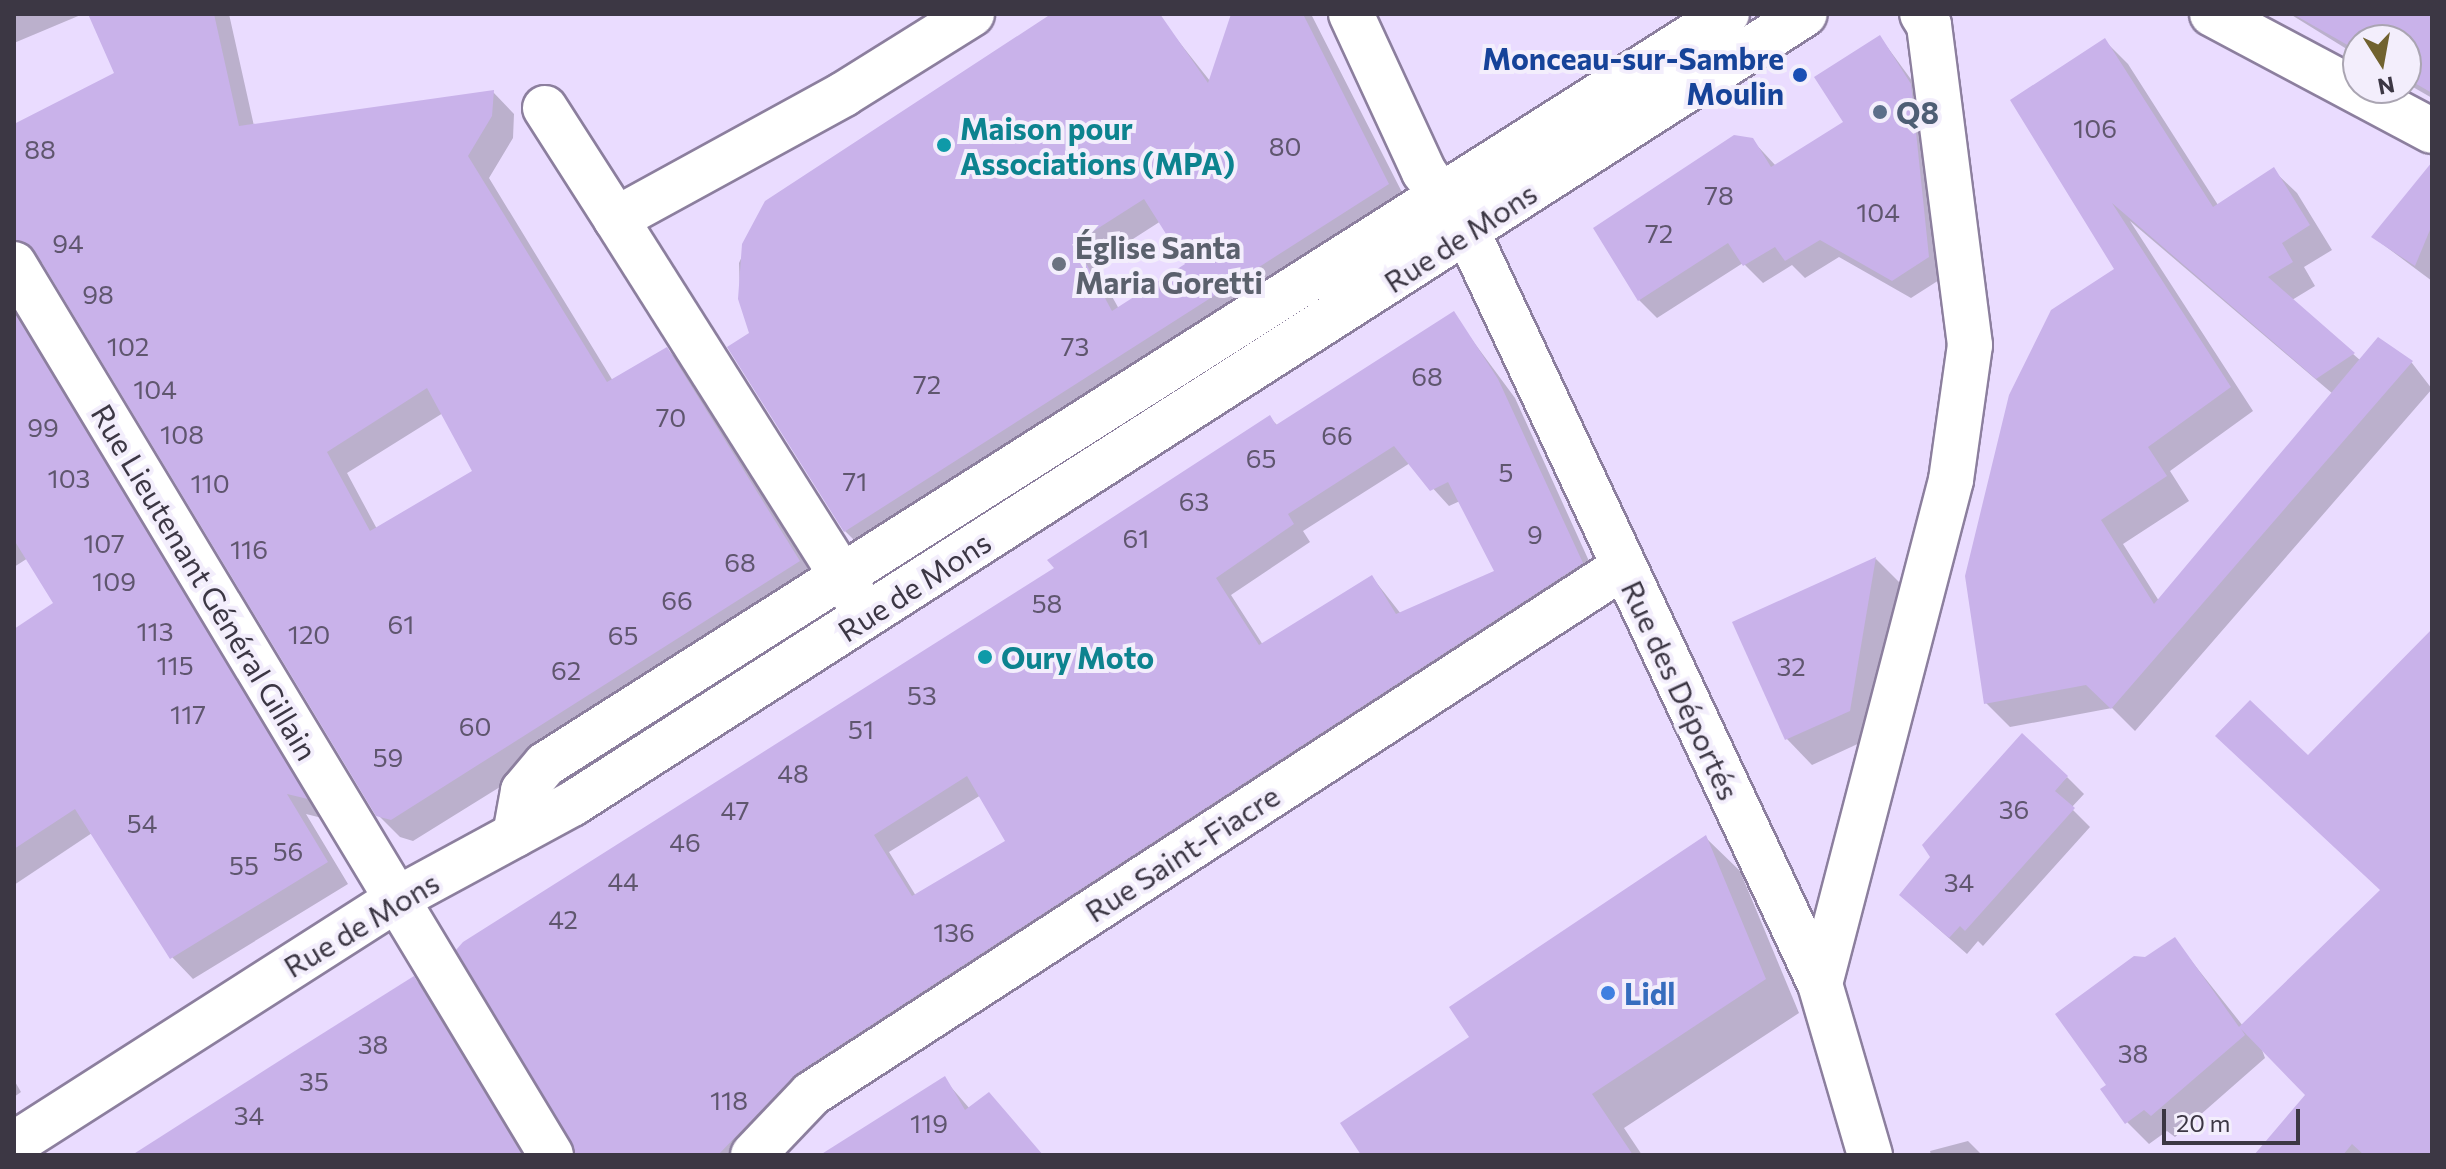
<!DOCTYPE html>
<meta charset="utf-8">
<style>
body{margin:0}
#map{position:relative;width:2446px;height:1169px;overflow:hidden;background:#eadcff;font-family:Commissioner,sans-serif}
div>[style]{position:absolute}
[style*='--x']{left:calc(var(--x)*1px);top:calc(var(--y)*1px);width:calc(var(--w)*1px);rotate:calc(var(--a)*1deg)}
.shadow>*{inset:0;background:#0003}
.building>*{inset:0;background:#c9b2ea}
.roads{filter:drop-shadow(2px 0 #8c7f9e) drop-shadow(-2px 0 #8c7f9e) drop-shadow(0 2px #8c7f9e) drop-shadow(0 -2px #8c7f9e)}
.minor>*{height:44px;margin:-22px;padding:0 22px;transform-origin:22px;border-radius:22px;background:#fff}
.major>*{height:44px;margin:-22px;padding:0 22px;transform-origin:22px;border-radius:22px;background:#fff}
.dots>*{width:22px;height:22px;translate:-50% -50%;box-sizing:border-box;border:4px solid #f3eefc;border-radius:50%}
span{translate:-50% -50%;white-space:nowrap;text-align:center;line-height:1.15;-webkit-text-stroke:8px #f3eefc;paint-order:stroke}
.number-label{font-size:26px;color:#5f566e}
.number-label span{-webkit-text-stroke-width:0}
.transit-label{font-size:30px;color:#164399;font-weight:700}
.right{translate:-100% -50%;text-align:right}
.service-label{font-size:30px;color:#4e5e75;font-weight:700}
.left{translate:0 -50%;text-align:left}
.culture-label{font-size:30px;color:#0d838f;font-weight:700}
.street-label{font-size:30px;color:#3c3744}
.worship-label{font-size:30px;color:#5b616d;font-weight:700}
.shop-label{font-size:30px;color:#366cbe;font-weight:700}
.frame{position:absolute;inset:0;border:16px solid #3c3744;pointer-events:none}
.north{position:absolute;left:2342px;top:24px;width:80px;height:80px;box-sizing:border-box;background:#f3eefc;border:2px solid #aaa5b2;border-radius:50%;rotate:169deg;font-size:22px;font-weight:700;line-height:32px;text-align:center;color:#3c3744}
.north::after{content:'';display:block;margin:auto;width:28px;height:36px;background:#71622f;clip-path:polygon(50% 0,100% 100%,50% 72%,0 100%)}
.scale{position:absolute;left:2162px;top:1109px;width:138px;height:36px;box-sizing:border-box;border:4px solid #3c3744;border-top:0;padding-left:10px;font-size:24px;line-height:28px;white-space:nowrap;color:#3c3744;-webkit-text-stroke:6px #f3eefc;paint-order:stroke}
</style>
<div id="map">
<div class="shadow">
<i style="clip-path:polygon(14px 14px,83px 14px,14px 43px)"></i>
<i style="clip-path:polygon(evenodd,90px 14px,229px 14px,254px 126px,493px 92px,514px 114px,513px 138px,489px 178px,613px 381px,667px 349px,688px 371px,821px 581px,700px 663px,413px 841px,400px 837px,378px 815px,45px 263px,24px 263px,14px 273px,14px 129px,117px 73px,90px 14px,443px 413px,475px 472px,377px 529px,347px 473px,443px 413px)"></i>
<i style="clip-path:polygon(evenodd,1056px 14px,1157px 14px,1210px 81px,1233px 14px,1311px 14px,1408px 204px,865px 551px,845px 531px,752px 334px,740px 298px,739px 263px,767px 202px,1056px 14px,1161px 221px,1188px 264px,1119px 309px,1094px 264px,1161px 221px)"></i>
<i style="clip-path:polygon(2290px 14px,2426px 14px,2432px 20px,2432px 98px,2406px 83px,2406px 40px,2358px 40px,2358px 56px)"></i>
<i style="clip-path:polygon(1880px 37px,1929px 104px,1947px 275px,1911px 298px,1839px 257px,1805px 278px,1792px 265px,1763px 283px,1743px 263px,1657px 318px,1639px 300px,1752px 140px,1776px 166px,1846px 122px)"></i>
<i style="clip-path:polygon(evenodd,2105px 41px,2128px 64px,2218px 205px,2273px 170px,2297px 193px,2332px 250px,2304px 267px,2315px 286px,2292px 300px,2361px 361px,2378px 340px,2412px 363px,2432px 389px,2135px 731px,2112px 708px,2010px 727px,1986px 703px,2117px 269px,2013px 100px,2105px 41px,2130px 221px,2333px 394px,2159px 601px,2123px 544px,2189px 501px,2170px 471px,2253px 411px,2130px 221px)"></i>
<i style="clip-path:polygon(2432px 179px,2432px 281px,2373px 237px)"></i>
<i style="clip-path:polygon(14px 301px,326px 819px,306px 814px,348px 884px,193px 979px,172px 957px,92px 833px,14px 885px,14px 631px,56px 603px,28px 558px,14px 567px)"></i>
<i style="clip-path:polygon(evenodd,1453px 314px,1515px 398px,1598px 581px,752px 1155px,578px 1155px,1057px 568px,1270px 418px,1278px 426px,1453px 314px,1410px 463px,1449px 506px,1460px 501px,1497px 572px,1401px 614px,1372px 577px,1263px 645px,1231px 595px,1310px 542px,1303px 531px,1410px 463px,1453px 314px,981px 795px,1008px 841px,916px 896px,889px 852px,981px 795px)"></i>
<i style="clip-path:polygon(1876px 559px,1901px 584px,1875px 736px,1812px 765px,1787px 739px,1735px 623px)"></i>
<i style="clip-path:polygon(2432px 632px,2432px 1155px,2257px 1155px,2307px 1095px,2261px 1047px,2265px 1058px,2175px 1137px,2167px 1131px,2149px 1144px,2127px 1122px,2109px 1085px,2145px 959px,2174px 939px,2243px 1026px,2382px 891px,2308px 758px)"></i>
<i style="clip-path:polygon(2067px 777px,2084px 794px,2071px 808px,2090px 827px,1983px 946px,1978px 941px,1967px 954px,1918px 911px)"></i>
<i style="clip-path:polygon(1706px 838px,1740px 871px,1799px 1013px,1624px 1128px,1642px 1155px,1363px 1155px,1472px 1038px)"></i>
<i style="clip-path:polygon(414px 978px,430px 995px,527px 1155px,137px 1155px)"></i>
<i style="clip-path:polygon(944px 1079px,970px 1109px,1043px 1155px,824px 1155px)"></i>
<i style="clip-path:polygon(14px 1080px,21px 1092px,14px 1097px)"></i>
<i style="clip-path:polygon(1968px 1141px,1982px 1155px,1931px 1155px,1930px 1151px)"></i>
</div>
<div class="building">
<i style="clip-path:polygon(evenodd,88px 14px,214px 14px,239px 126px,494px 90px,492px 116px,468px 156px,607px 382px,667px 347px,800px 561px,391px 820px,376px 816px,35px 251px,14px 239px,14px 124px,114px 73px,88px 14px,427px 388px,472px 471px,370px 531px,327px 452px,427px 388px)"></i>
<i style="clip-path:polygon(evenodd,1051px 14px,1160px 14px,1208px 83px,1231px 14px,1303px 14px,1389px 184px,844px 532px,727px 347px,749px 333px,738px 299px,742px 244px,765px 201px,1051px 14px,1144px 199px,1185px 264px,1112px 311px,1075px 243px,1144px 199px)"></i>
<i style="clip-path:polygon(2293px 14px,2432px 14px,2432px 93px,2406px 78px,2406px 40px,2358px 40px,2358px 51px)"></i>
<i style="clip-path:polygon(1880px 35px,1911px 84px,1929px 257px,1892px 281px,1820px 240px,1785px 261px,1775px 247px,1743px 266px,1728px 243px,1638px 301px,1593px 228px,1734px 135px,1753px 138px,1771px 167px,1843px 122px,1814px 77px)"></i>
<i style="clip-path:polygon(2105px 38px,2213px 207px,2274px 167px,2310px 225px,2282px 243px,2293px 262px,2268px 277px,2355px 353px,2316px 379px,2112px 203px,2231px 387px,2148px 447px,2167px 476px,2101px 520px,2154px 604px,2378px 337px,2413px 361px,2111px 709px,2086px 685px,1984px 704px,1965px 576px,2009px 395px,2051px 310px,2114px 269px,2010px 100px)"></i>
<i style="clip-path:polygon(2432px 162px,2432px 225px,2415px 266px,2371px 237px)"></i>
<i style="clip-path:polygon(evenodd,1454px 311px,1498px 379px,1583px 563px,797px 1073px,718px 1155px,576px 1155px,456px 950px,463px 942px,1054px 568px,1047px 560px,1270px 415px,1276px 425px,1454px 311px,1394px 446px,1430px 491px,1448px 482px,1494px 571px,1396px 614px,1372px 575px,1259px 645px,1216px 578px,1294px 524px,1288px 514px,1394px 446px,1454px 311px,967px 776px,1005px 841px,912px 896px,874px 835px,967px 776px)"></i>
<i style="clip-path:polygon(14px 312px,308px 799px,287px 794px,328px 862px,170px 959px,75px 809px,14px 849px,14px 629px,53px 603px,14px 540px)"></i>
<i style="clip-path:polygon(1876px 557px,1850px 711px,1785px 740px,1732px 622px)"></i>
<i style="clip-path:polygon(2432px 629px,2432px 1155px,2364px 1155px,2352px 1144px,2343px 1155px,2254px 1155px,2305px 1095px,2241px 1029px,2245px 1035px,2151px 1116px,2144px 1110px,2125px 1124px,2100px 1089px,2106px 1085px,2055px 1014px,2134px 956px,2145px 957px,2175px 937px,2239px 1027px,2380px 890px,2215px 736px,2250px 700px,2308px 755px)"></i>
<i style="clip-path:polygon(2022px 733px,2068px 776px,2055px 791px,2075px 808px,1965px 931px,1960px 926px,1949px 938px,1899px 895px,1930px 857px,1922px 845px)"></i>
<i style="clip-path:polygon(1706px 835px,1766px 979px,1592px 1094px,1633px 1155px,1361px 1155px,1340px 1123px,1469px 1037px,1449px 1007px)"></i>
<i style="clip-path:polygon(414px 976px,522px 1155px,132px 1155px,290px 1054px)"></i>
<i style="clip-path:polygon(945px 1076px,965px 1110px,989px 1092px,1043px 1155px,820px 1155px)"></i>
</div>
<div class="roads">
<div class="minor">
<i style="--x:1351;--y:14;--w:174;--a:65.2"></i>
<i style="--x:1424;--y:172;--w:75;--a:54.2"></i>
<i style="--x:1468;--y:233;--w:829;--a:64.89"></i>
<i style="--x:1820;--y:984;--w:178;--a:73.7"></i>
<i style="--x:2212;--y:14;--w:249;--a:28"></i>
<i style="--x:545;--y:108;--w:132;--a:57.4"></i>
<i style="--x:616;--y:219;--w:260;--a:-28.7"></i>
<i style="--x:844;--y:94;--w:151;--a:-32"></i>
<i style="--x:616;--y:219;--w:449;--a:57.7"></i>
<i style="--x:14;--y:264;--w:1040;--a:58.92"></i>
<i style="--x:515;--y:835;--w:45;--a:-79.7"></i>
<i style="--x:523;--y:791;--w:35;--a:-50"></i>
<i style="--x:546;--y:764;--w:1399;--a:-32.42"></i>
<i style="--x:1820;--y:984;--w:521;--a:-75.43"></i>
<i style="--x:1951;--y:480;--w:136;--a:-82"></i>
<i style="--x:1970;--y:345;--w:323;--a:-97.3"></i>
<i style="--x:1929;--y:25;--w:13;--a:-122"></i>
<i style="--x:753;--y:1155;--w:84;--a:-46.4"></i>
<i style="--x:811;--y:1094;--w:968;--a:-32.98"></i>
</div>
<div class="major">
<i style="--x:14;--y:1144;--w:452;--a:-32.6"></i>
<i style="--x:395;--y:900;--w:201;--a:-28.5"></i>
<i style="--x:572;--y:804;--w:1464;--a:-32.65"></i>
</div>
</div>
<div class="dots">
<i style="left:1800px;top:75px;background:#1a4fb4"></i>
<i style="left:1880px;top:112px;background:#5c6f8a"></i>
<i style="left:944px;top:145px;background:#0f9aa8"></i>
<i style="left:1059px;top:264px;background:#6b7280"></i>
<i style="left:985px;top:657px;background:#0f9aa8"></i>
<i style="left:1608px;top:993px;background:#3f7fe0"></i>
</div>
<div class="number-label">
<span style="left:2095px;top:128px">106</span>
<span style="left:1285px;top:146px">80</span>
<span style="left:40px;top:149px">88</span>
<span style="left:1719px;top:195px">78</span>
<span style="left:1878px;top:212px">104</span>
<span style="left:1659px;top:233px">72</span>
<span style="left:68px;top:243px">94</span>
<span style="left:98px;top:294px">98</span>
<span style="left:128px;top:346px">102</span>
<span style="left:1075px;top:346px">73</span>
<span style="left:1427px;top:376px">68</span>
<span style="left:927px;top:384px">72</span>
<span style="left:155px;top:389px">104</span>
<span style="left:671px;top:417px">70</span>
<span style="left:43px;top:427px">99</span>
<span style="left:182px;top:434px">108</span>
<span style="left:1337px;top:435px">66</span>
<span style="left:1261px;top:458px">65</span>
<span style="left:1506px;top:472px">5</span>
<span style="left:69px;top:478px">103</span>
<span style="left:855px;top:481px">71</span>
<span style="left:210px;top:483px">110</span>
<span style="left:1194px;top:501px">63</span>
<span style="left:1535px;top:534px">9</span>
<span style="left:1136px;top:538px">61</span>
<span style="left:104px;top:543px">107</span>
<span style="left:249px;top:549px">116</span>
<span style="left:740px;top:562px">68</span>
<span style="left:114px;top:581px">109</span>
<span style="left:677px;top:600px">66</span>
<span style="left:1047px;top:603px">58</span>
<span style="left:401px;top:624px">61</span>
<span style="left:155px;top:631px">113</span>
<span style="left:309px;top:634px">120</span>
<span style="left:623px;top:635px">65</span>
<span style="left:175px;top:665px">115</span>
<span style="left:1791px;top:666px">32</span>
<span style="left:566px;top:670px">62</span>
<span style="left:922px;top:695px">53</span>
<span style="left:188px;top:714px">117</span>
<span style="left:475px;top:726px">60</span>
<span style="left:861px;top:729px">51</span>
<span style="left:388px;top:757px">59</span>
<span style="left:793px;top:773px">48</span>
<span style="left:2014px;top:809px">36</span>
<span style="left:735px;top:810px">47</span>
<span style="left:142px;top:823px">54</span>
<span style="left:685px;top:842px">46</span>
<span style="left:288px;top:851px">56</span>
<span style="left:244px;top:865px">55</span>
<span style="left:623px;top:881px">44</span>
<span style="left:1959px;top:882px">34</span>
<span style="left:563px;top:919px">42</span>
<span style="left:954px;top:932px">136</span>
<span style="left:373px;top:1044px">38</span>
<span style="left:2133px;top:1053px">38</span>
<span style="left:314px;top:1081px">35</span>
<span style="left:729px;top:1100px">118</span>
<span style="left:249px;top:1115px">34</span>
<span style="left:929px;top:1123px">119</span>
</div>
<div class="transit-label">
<span class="right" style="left:1784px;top:75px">Monceau-sur-Sambre<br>Moulin</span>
</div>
<div class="service-label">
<span class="left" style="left:1896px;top:112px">Q8</span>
</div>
<div class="culture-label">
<span class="left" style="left:960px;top:145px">Maison pour<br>Associations (MPA)</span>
<span class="left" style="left:1001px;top:657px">Oury Moto</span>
</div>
<div class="street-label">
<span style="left:1460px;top:237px;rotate:-33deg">Rue de Mons</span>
<span style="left:205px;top:582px;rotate:59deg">Rue Lieutenant Général Gillain</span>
<span style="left:914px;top:586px;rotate:-33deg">Rue de Mons</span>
<span style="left:1681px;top:690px;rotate:65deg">Rue des Déportés</span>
<span style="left:1182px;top:853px;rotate:-33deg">Rue Saint-Fiacre</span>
<span style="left:361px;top:924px;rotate:-31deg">Rue de Mons</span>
</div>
<div class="worship-label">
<span class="left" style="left:1075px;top:264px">Église Santa<br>Maria Goretti</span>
</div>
<div class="shop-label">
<span class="left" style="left:1624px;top:993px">Lidl</span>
</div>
<div class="frame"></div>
<div class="north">N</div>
<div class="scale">20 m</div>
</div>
